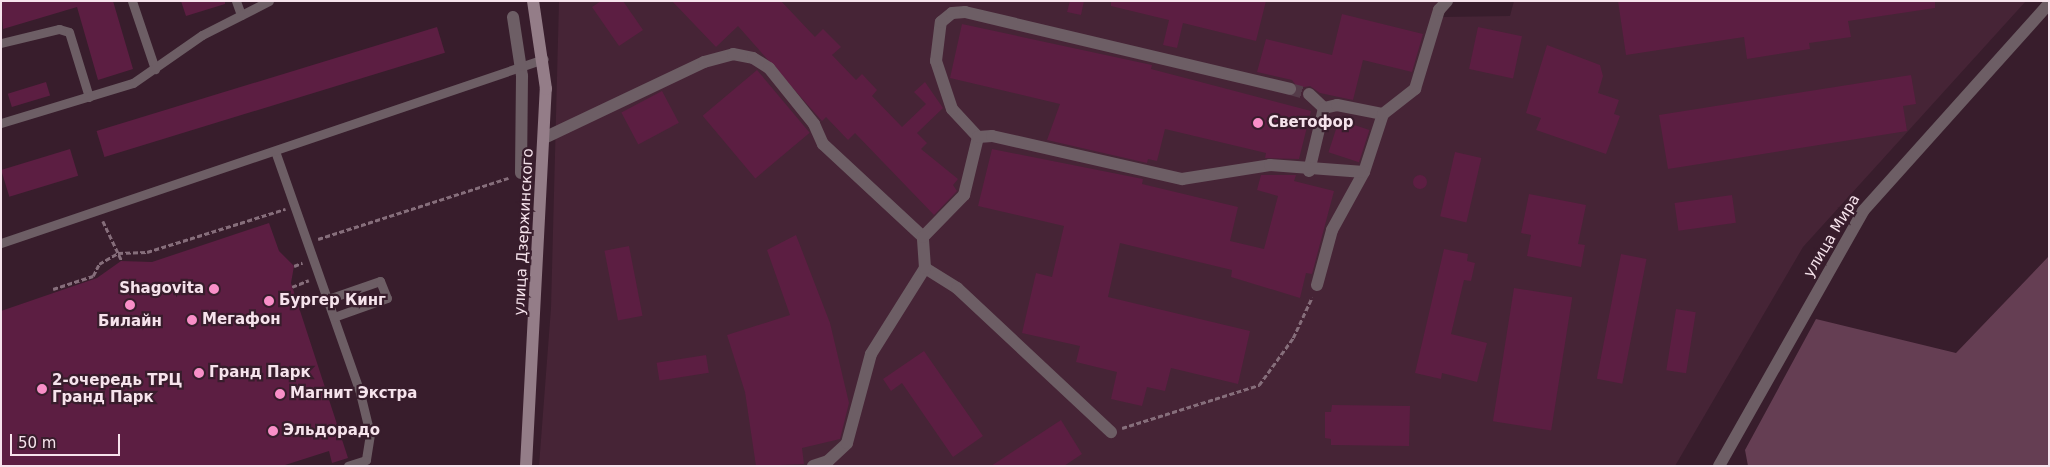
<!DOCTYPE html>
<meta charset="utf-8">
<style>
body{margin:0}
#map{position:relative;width:2050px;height:467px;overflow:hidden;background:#381d2c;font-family:"DejaVu Sans",sans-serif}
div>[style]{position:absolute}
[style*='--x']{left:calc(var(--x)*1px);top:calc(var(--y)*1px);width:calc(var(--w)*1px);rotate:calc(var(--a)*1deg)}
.built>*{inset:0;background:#462436}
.green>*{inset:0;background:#653e53}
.building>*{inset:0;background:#5c1e42;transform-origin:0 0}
.round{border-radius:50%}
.street-tunnel>*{height:12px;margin-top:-6px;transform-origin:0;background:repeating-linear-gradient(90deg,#543b49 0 12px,transparent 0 18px)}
.path>*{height:2.5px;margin-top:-1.25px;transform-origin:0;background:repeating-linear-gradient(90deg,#866e7b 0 5px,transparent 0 7.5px)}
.lane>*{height:9px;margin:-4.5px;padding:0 4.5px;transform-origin:4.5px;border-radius:4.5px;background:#6d5e65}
.street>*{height:12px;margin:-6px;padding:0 6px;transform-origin:6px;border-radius:6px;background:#6d5e65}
.secondary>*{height:12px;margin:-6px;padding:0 6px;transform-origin:6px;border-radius:6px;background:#947d88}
.dots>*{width:14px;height:14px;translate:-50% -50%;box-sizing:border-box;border:2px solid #381d2c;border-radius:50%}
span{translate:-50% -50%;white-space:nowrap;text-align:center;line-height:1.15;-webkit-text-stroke:4.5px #381d2c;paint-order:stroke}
.poi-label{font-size:15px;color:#f6e3ec;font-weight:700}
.left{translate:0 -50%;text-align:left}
.right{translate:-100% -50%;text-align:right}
.street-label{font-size:15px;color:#f6e3ec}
.frame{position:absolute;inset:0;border:2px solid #f6e3ec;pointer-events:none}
.scale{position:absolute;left:10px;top:434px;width:110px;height:22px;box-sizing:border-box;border:2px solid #f6e3ec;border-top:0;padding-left:6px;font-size:15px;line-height:18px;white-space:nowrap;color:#f6e3ec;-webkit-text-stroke:4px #381d2c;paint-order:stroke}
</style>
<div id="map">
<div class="built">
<i style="clip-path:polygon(559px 1px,1447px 1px,1442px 17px,1510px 16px,1514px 1px,2026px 1px,1803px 247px,1675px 466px,539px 466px,551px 308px)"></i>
</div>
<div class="green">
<i style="clip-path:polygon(2049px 256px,2049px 466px,1748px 466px,1745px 450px,1816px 319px,1956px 353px)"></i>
</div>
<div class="building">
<i style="clip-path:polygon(1px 1px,113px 1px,133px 69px,98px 80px,77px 7px,3px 29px)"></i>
<i style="clip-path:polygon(181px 1px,225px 1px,225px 4px,186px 16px)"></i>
<i style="clip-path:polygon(601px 1px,623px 1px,643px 30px,619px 46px,592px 7px)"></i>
<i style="clip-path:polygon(672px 1px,781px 1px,815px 37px,823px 29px,841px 47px,832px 55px,856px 80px,862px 74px,877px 90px,872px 96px,902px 127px,926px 104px,914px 92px,925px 82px,943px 108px,917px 133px,927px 143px,921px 149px,958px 179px,953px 185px,957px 191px,934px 215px,855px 133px,848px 140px,826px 117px,822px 121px,738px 26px,716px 47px)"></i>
<i style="clip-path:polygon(1070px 1px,1084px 1px,1081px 15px,1067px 12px)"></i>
<i style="clip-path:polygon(1111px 1px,1266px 1px,1256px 41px,1183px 23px,1177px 48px,1163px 45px,1169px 20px,1111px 6px)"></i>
<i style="clip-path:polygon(1618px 1px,1935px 1px,1935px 8px,1848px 21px,1851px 37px,1809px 43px,1810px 49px,1747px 59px,1744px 37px,1626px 55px)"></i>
<i style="clip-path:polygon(1342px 14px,1423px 34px,1412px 72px,1363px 60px,1353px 100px,1320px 93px,1310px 86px,1298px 88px,1292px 80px,1257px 72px,1266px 39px,1332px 55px)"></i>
<i style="clip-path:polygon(962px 24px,1152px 65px,1151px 69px,1311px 111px,1299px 159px,1265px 158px,1266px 153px,1165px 129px,1157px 161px,1148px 159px,1147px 163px,1047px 140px,1060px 104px,950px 78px)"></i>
<i style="left:437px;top:27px;width:27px;height:356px;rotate:73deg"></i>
<i style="left:1478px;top:27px;width:45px;height:43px;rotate:12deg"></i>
<i style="clip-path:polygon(1547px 45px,1600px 65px,1603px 76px,1598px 93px,1619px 100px,1614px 114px,1620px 116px,1606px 154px,1536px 130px,1541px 118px,1526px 113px)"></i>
<i style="left:757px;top:70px;width:82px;height:71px;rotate:50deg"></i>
<i style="clip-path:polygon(1911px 75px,1916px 104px,1903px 106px,1907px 131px,1668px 169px,1659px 115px)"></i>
<i style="left:46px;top:82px;width:14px;height:40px;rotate:73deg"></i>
<i style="left:662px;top:91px;width:36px;height:46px;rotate:62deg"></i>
<i style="left:1339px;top:120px;width:32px;height:34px;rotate:18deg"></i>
<i style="left:70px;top:149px;width:28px;height:72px;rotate:73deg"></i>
<i style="clip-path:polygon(992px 149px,1143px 179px,1142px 184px,1238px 207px,1230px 241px,1264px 249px,1278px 196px,1257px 190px,1261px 175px,1296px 175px,1294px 181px,1334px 191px,1312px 274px,1306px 273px,1300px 298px,1231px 277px,1232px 270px,1120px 243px,1108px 297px,1250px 331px,1238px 384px,1171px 368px,1165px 391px,1147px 387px,1142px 406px,1111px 399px,1117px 372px,1076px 362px,1080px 346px,1022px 333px,1036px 273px,1052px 277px,1064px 226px,978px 206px)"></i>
<i style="left:1455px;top:152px;width:27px;height:66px;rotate:13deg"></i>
<i class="round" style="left:1413px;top:175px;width:14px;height:14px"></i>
<i style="clip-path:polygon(1529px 194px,1586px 205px,1578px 244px,1585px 245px,1581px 267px,1527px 256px,1531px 235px,1521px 233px)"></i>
<i style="left:1732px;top:195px;width:28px;height:58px;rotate:82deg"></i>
<i style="clip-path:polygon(269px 223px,279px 251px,294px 266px,291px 283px,348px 458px,332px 463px,329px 451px,282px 466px,1px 466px,1px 311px,97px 278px,121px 261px,152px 262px)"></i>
<i style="clip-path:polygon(796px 235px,830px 323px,849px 403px,840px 439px,802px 448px,804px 464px,756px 466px,745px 392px,727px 335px,790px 315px,767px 250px)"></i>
<i style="left:629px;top:246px;width:71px;height:25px;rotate:79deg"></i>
<i style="clip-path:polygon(1444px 249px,1468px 254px,1467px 261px,1475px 263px,1471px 281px,1464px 280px,1451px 334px,1487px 343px,1477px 382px,1442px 373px,1441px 379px,1415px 373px)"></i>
<i style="left:1621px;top:254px;width:26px;height:127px;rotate:11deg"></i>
<i style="left:1514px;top:288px;width:59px;height:135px;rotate:9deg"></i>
<i style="left:1676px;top:309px;width:20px;height:62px;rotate:9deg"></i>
<i style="clip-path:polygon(924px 351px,983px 436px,953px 457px,902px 383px,891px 391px,883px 379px)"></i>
<i style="left:706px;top:355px;width:18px;height:50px;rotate:81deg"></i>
<i style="clip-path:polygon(1332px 405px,1410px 406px,1409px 446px,1331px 445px,1331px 439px,1325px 438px,1325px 412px,1331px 412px)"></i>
<i style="clip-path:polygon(1061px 420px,1082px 454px,1064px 466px,991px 466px)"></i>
</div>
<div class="street-tunnel">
<i style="--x:1290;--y:89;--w:20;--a:15"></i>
</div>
<div class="path">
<i style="--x:103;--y:221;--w:44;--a:64.6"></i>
<i style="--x:318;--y:239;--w:200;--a:-17.8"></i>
<i style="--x:294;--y:266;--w:9;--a:-21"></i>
<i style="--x:292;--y:287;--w:18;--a:-22"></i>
<i style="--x:53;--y:289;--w:42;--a:-18"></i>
<i style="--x:93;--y:276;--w:13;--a:-63"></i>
<i style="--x:99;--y:264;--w:22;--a:-30"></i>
<i style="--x:118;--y:253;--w:29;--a:-2"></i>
<i style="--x:147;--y:252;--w:145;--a:-17.3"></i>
<i style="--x:1122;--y:428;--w:144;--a:-17.4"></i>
<i style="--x:1259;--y:385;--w:58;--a:-54.1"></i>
<i style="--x:1293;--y:338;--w:45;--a:-65.1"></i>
</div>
<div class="lane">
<i style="--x:132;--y:1;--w:72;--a:71.3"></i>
<i style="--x:236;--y:1;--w:15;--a:70"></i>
<i style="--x:1;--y:43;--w:60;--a:-13.6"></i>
<i style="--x:59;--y:29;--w:10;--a:17"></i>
<i style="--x:69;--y:32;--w:68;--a:72.9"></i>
<i style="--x:1;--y:123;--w:138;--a:-16.9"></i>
<i style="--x:133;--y:83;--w:84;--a:-34.8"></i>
<i style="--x:202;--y:35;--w:75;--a:-26.9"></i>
<i style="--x:275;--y:151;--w:256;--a:70.6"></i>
<i style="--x:360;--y:393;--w:42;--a:76.3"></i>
<i style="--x:370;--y:434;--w:26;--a:99"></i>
<i style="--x:366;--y:460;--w:19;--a:162"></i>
<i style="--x:1;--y:243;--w:573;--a:-18.72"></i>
<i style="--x:328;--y:299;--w:55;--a:-19.1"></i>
<i style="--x:380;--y:281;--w:18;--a:68"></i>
<i style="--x:387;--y:298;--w:56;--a:160.3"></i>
</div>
<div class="street">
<i style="--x:513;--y:17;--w:60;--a:81.3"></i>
<i style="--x:522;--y:76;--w:97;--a:90.6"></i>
<i style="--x:1309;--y:94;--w:21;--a:43"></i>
<i style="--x:978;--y:137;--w:38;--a:-133"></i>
<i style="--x:952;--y:109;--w:51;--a:-108.4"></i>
<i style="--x:936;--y:61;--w:39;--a:-83"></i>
<i style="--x:941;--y:22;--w:14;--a:-39"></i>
<i style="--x:952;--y:13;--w:13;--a:-4"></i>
<i style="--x:965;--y:12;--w:334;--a:13.3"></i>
<i style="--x:544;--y:138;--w:177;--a:-25.4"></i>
<i style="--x:704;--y:62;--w:30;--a:-15"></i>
<i style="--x:733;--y:54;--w:20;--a:11"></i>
<i style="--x:753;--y:58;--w:19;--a:32"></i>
<i style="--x:769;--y:68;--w:72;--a:51.2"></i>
<i style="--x:814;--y:124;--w:22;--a:66"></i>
<i style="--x:823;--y:144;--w:137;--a:42.9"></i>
<i style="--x:1309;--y:171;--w:65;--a:-76.6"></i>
<i style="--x:1324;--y:108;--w:13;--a:-13"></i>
<i style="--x:1337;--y:105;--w:47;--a:11.1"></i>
<i style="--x:925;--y:268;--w:38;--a:32"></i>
<i style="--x:957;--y:288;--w:211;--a:43.1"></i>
<i style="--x:1317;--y:285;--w:57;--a:-74.7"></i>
<i style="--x:1332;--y:230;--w:66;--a:-61.1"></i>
<i style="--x:1364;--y:172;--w:61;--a:-71.9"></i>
<i style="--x:1383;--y:114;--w:41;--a:-38"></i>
<i style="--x:1415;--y:89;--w:83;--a:-73.1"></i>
<i style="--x:1439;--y:10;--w:12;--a:-48"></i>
<i style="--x:813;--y:466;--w:16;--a:-18"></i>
<i style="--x:828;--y:461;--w:26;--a:-43"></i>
<i style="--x:847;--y:443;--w:92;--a:-74.9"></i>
<i style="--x:871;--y:354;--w:102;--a:-57.9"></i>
<i style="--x:925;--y:268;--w:31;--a:-94"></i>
<i style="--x:923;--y:237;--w:59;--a:-45.7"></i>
<i style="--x:964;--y:195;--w:60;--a:-76.4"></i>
<i style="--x:978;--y:137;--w:14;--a:-4"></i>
<i style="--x:992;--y:136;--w:195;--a:12.8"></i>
<i style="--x:1182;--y:179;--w:89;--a:-9"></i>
<i style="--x:1270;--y:165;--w:94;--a:4.3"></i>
<i style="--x:1719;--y:466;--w:293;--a:-60.5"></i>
<i style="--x:1863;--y:211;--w:278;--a:-48.1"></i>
</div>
<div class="secondary">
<i style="--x:526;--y:466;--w:378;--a:-87"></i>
<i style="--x:546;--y:89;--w:89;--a:-98.4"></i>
</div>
<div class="dots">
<i style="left:1258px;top:123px;background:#f98fc8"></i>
<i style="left:214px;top:289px;background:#f98fc8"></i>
<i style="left:269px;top:301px;background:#f98fc8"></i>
<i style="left:130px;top:305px;background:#f98fc8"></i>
<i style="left:192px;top:320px;background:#f98fc8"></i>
<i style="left:199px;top:373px;background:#f98fc8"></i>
<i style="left:42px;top:389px;background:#f98fc8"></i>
<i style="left:280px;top:394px;background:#f98fc8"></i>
<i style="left:273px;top:431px;background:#f98fc8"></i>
</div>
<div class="poi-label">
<span class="left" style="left:1268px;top:123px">Светофор</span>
<span class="right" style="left:204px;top:289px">Shagovita</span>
<span class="left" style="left:279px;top:301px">Бургер Кинг</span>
<span class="left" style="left:202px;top:320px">Мегафон</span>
<span style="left:130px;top:322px">Билайн</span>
<span class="left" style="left:209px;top:373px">Гранд Парк</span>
<span class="left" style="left:52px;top:389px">2-очередь ТРЦ<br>Гранд Парк</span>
<span class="left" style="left:290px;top:394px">Магнит Экстра</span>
<span class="left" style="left:283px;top:431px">Эльдорадо</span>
</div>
<div class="street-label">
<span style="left:524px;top:232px;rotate:-87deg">улица Дзержинского</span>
<span style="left:1832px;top:236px;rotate:-59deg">улица Мира</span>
</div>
<div class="frame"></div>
<div class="scale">50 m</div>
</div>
